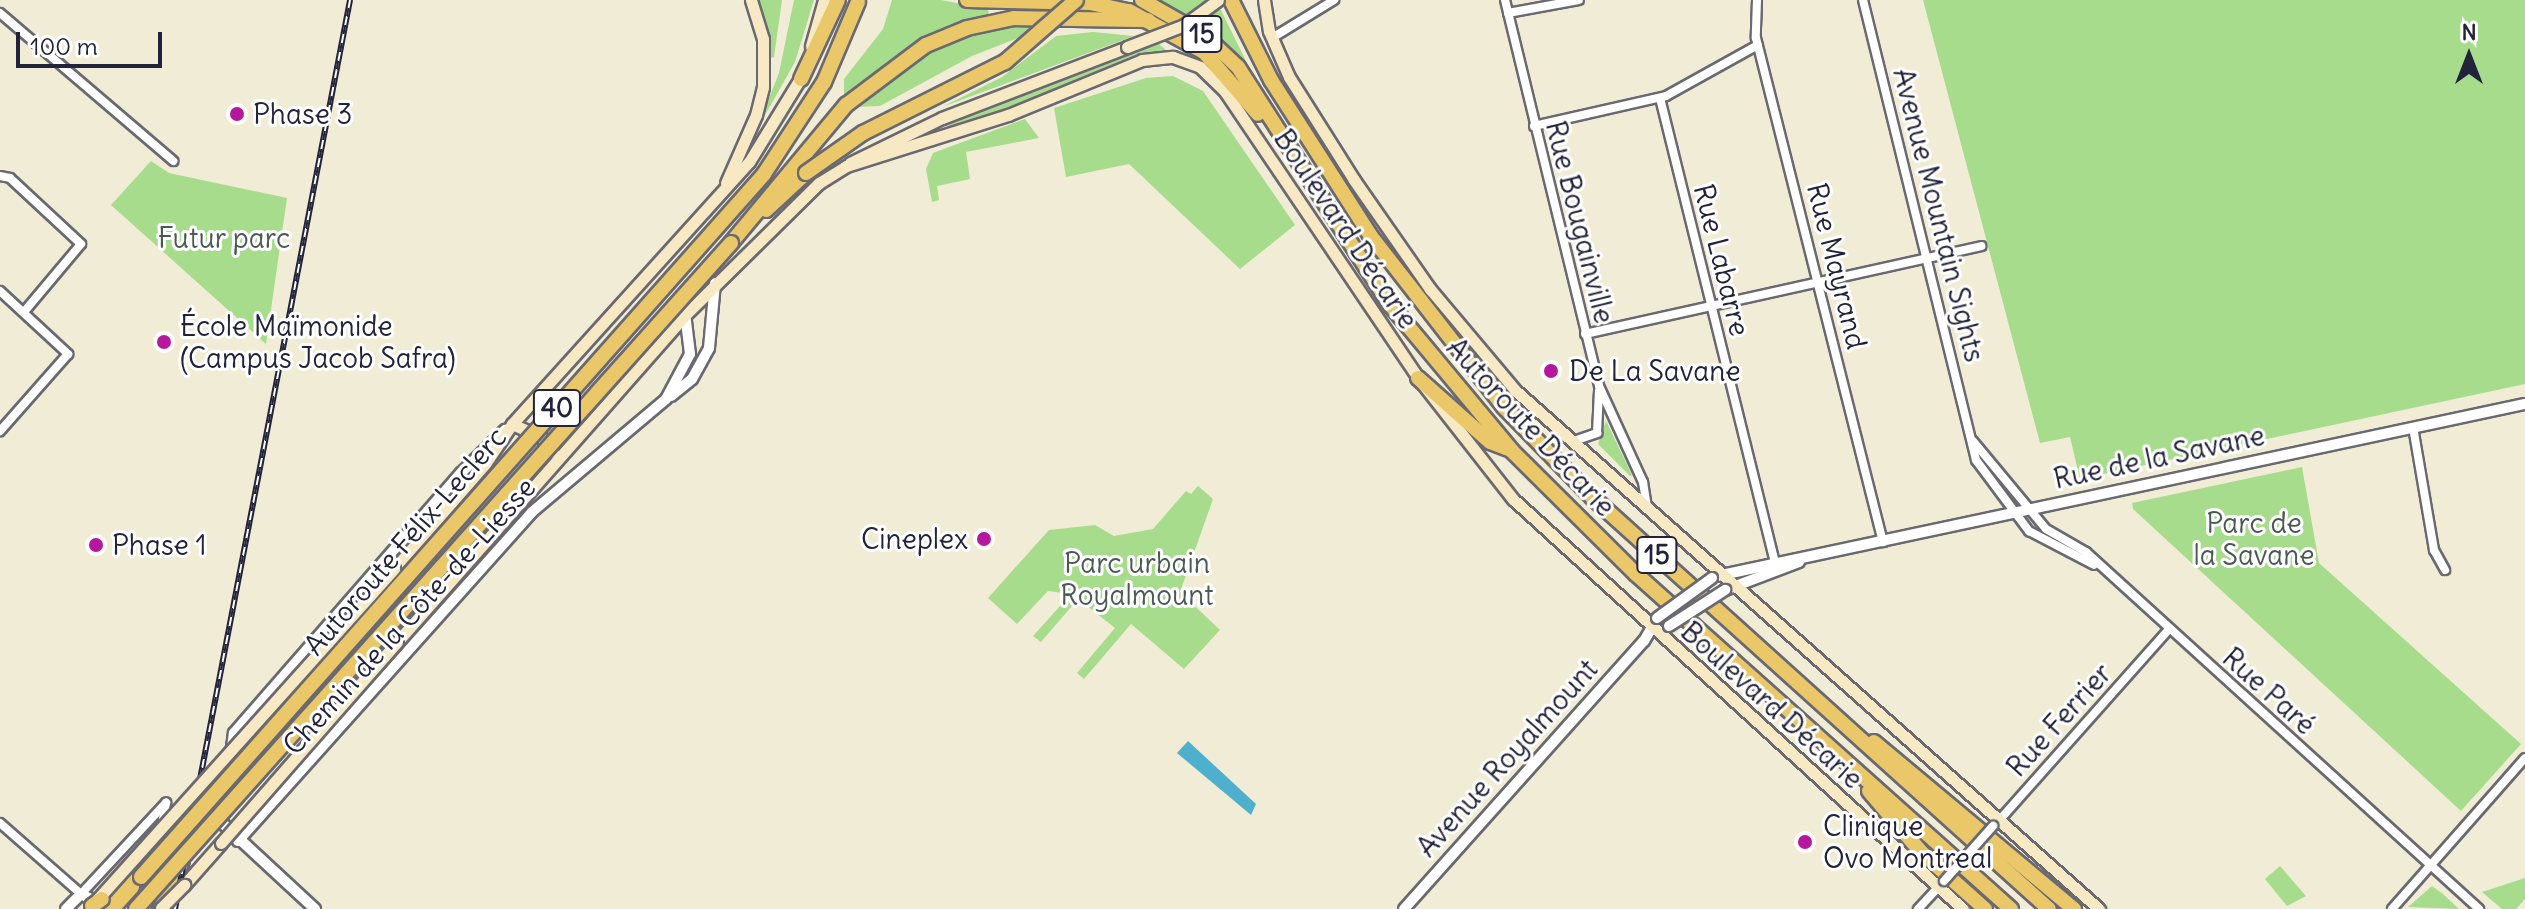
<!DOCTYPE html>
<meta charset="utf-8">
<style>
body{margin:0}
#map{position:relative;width:2525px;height:909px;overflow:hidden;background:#f0ecd5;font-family:Delius,sans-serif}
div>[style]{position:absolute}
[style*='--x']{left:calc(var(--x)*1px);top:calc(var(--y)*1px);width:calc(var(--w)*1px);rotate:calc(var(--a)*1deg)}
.green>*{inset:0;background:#a7dc8c}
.water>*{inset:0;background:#4fb0ce}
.roads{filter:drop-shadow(2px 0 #6a6971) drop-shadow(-2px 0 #6a6971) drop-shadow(0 2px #6a6971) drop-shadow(0 -2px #6a6971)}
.minor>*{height:8px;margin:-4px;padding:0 4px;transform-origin:4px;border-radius:4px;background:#fff}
.tertiary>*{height:10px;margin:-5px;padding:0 5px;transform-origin:5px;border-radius:5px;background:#fff}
.secondary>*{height:11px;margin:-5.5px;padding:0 5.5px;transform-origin:5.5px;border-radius:5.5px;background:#f7e9c3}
.motorway>*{height:14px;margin:-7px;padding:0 7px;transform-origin:7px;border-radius:7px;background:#eac769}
.rail>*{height:6px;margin-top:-3px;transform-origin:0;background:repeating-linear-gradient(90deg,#fff 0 9px,#22223b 0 18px);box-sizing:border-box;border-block:2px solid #22223b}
.bridges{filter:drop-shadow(2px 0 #6a6971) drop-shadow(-2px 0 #6a6971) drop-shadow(0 2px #6a6971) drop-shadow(0 -2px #6a6971)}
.minor-bridge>*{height:8px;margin:-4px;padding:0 4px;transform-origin:4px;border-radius:4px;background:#fff}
.tertiary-bridge>*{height:10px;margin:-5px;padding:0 5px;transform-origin:5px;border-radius:5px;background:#fff}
.secondary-bridge>*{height:11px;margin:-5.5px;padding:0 5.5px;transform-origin:5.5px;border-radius:5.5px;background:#f7e9c3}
.motorway-bridge>*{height:14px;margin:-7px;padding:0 7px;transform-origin:7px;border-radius:7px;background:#eac769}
.dots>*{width:22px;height:22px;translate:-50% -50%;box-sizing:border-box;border:4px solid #fff;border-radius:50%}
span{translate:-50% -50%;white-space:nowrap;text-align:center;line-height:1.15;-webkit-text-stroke:6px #fff;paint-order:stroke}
.shield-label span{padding:2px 6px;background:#fff;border:2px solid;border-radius:6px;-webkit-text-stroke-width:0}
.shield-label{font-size:26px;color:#22223b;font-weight:700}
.poi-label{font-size:28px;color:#22223b}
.left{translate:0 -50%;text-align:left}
.right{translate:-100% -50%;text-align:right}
.street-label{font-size:28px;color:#22223b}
.park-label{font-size:28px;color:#4a5a53}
.north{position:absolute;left:2429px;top:16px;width:80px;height:80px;-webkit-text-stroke:6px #fff;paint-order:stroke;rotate:0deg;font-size:22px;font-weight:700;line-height:32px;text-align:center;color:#22223b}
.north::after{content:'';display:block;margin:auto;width:28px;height:36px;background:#22223b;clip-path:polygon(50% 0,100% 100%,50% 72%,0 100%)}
.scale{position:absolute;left:16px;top:32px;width:146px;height:36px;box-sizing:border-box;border:4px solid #22223b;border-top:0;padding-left:10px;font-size:24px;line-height:28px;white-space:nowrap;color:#22223b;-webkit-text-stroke:6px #fff;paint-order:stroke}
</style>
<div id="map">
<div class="green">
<i style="clip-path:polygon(758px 0,782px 0,774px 57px,771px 58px)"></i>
<i style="clip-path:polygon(794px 0,814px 0,795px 62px,756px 131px,779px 73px)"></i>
<i style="clip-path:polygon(892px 0,941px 0,988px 9px,989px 15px,923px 39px,844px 95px,844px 79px,883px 29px)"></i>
<i style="clip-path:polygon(1157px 0,1216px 0,1245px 59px,1241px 62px)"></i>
<i style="clip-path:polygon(1923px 0,2525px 0,2525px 384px,2080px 479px,2070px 437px,2040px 443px)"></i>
<i style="clip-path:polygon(1044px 20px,1026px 35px,972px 56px,880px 106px,854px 107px,931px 49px,984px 29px)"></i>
<i style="clip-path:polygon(1093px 32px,1134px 36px,942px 107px,1002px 77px,1056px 36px)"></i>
<i style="clip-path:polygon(1158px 43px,1167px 51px,1137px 54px,1012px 107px,937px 132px,964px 116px)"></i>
<i style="clip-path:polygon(1173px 76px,1203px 91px,1295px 225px,1240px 269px,1129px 164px,1066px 177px,1054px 108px,1146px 78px)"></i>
<i style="clip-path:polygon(1025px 119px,1039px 138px,966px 152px,970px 179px,937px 186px,939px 200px,932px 202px,926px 169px,933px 153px)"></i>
<i style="clip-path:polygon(151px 161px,169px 173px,287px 198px,266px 344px,111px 205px)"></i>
<i style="clip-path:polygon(1606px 421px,1632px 475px,1630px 476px,1598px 444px)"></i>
<i style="clip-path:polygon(2302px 467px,2319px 563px,2521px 744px,2461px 811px,2133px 509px,2132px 503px)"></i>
<i style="clip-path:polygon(1198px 486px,1213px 499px,1180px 592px,1220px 630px,1184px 669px,1131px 624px,1084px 679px,1077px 673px,1115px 628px,1078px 599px,1041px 642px,1033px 636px,1071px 594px,1048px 591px,1017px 624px,988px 598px,1049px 530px,1095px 525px,1114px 536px,1153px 529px,1186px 491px,1191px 494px)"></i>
<i style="clip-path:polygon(2280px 866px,2306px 896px,2287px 906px,2265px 879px)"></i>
<i style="clip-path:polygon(2525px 878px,2525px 899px,2516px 909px,2502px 909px,2482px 892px)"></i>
<i style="clip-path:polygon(2432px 886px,2443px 894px,2459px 909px,2408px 907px)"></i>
</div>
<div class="water">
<i style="clip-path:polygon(1188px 741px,1256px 804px,1251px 815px,1177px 753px)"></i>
</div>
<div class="roads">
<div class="minor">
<i style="--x:1505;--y:0;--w:397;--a:76.3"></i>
<i style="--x:1599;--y:386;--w:106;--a:65.4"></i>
<i style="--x:1643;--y:482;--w:26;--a:81"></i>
<i style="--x:1757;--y:0;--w:38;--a:92"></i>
<i style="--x:1756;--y:38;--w:520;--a:75.86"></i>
<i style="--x:1863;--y:0;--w:474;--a:76.2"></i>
<i style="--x:1976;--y:460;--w:89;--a:53.3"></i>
<i style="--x:2029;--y:531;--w:73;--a:27.6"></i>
<i style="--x:0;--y:13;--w:228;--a:40.5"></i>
<i style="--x:1508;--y:13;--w:72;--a:-10.4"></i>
<i style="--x:1272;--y:38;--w:73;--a:-31.5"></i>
<i style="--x:1660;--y:98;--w:483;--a:76.1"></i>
<i style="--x:1534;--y:126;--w:135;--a:-12.8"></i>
<i style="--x:1666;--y:96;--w:105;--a:-29"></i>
<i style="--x:0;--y:176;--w:10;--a:11"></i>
<i style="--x:10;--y:178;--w:97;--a:42.9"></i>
<i style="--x:81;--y:244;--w:89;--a:130"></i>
<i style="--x:0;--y:291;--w:93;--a:42.8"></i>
<i style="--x:68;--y:354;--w:103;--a:131.4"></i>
<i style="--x:1585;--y:334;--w:406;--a:-12.5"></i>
<i style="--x:2413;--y:427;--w:125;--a:80.3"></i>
<i style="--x:2434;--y:550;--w:23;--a:61"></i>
<i style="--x:1973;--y:441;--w:114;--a:50.3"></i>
<i style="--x:2046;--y:529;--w:46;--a:29.9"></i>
<i style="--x:2086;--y:552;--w:531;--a:42.25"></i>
<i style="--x:1571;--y:442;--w:28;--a:-19"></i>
<i style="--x:1597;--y:433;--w:42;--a:-87.3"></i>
<i style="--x:295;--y:676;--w:58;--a:40.8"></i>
<i style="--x:0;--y:823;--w:108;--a:41.2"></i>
<i style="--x:81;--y:894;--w:125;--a:-47"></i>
<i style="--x:1996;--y:824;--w:259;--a:-48.4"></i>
<i style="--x:146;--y:909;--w:108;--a:-79.3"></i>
<i style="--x:1918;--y:909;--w:35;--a:-47"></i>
<i style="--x:2392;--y:909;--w:201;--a:-48.6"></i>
</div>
<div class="tertiary">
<i style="--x:671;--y:396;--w:27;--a:-39"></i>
<i style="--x:692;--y:379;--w:35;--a:-61"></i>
<i style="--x:709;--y:348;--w:65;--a:-84.7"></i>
<i style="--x:1717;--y:576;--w:826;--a:-12.02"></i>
<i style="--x:1725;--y:590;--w:79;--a:-20.7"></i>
<i style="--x:238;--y:841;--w:441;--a:-48.2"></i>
<i style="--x:532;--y:512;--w:175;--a:-40.1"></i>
<i style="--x:666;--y:399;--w:51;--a:-61.9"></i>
<i style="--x:690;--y:354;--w:39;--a:-97"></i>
<i style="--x:66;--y:909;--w:21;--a:-45"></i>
<i style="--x:81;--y:894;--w:33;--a:27"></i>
<i style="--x:315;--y:909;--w:128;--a:-137.2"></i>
<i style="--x:221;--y:822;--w:90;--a:-81.7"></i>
<i style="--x:234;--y:733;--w:345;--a:-48.9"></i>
<i style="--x:461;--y:473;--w:62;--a:-44.3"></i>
<i style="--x:1404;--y:909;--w:360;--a:-48.2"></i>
<i style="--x:1644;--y:641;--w:22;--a:-60"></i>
</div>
<div class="secondary">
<i style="--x:1264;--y:0;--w:31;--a:81"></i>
<i style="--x:1269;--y:31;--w:50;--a:66.5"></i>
<i style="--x:1289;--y:77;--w:122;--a:57.7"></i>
<i style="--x:1354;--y:180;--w:133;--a:55.1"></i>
<i style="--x:1430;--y:289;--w:133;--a:49.9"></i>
<i style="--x:1516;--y:391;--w:780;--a:41.62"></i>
<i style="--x:811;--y:46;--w:48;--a:-74.2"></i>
<i style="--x:850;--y:163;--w:102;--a:-26.1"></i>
<i style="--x:942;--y:118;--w:198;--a:-21"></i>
<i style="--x:726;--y:183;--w:74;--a:-66.2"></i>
<i style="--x:756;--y:115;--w:29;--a:-76"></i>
<i style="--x:763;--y:87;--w:48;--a:-90"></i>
<i style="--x:763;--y:39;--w:41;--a:-107.1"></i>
<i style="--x:512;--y:424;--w:32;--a:24"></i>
<i style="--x:541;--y:437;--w:19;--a:51"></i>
<i style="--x:394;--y:569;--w:139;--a:-49.1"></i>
<i style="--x:485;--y:464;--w:48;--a:-56"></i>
<i style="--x:512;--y:424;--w:353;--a:-47.9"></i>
<i style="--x:749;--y:162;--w:103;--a:-58.5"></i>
<i style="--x:397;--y:642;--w:436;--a:-48.6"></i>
<i style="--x:685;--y:315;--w:188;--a:-44.6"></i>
<i style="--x:819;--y:183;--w:32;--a:-32"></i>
<i style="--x:846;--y:166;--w:170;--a:-17.5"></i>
<i style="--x:1008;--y:115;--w:145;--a:-22.3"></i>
<i style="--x:1142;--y:60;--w:31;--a:-6"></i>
<i style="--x:1173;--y:57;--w:29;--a:20"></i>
<i style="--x:1200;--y:67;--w:33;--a:44"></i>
<i style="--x:1224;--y:90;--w:347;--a:56"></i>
<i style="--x:1418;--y:378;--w:154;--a:51.9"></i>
<i style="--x:1513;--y:499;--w:609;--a:42.34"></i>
<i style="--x:184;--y:885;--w:56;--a:-48.6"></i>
</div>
<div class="motorway">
<i style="--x:967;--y:0;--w:123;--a:1.4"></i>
<i style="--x:1090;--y:3;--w:40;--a:12"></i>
<i style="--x:1129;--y:11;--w:85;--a:28.7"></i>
<i style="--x:1204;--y:52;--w:82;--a:48.9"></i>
<i style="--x:1142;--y:0;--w:73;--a:29.7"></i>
<i style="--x:1205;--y:36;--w:45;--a:43.2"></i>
<i style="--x:1238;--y:67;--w:279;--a:57.4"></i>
<i style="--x:1388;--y:302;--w:194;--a:50.2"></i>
<i style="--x:1512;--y:451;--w:175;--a:44.8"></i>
<i style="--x:1636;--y:574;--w:503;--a:41.78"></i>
<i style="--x:1231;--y:0;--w:89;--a:63.4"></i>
<i style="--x:1271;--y:80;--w:184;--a:57.4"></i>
<i style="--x:1370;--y:235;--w:218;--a:52.1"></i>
<i style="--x:1504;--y:407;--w:126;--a:45.6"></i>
<i style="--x:1592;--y:497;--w:615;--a:42.04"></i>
<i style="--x:801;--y:79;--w:87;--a:-64.9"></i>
<i style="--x:766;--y:210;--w:54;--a:-42.8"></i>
<i style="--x:731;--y:243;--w:180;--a:-50.2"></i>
<i style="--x:846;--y:105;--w:100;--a:-36.9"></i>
<i style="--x:926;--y:45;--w:44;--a:-22.5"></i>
<i style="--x:967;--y:28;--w:48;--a:-12"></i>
<i style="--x:1014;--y:18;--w:134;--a:0.9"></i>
<i style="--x:1418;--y:378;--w:96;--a:41.6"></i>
<i style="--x:1490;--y:442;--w:19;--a:21"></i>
<i style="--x:1874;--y:742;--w:261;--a:39.9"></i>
<i style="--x:1869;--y:791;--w:79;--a:49.6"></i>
<i style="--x:1920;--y:851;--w:87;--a:41.7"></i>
<i style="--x:102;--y:899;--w:45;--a:-29.4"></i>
<i style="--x:161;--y:908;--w:51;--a:-65.9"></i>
<i style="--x:112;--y:909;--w:30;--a:-48"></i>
</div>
</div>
<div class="rail">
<i style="--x:175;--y:909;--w:926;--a:-79.1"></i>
</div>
<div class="bridges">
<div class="minor-bridge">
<i style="--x:1944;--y:881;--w:74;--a:-48.3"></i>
</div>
<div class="tertiary-bridge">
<i style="--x:1657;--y:618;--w:68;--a:-36"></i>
<i style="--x:1669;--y:626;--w:67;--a:-32.7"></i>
</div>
<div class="secondary-bridge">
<i style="--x:1127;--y:47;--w:61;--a:-21.1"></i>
<i style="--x:1184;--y:25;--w:42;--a:-36.3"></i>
<i style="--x:221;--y:843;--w:267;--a:-48.8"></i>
<i style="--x:95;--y:902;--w:448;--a:-48.1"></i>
<i style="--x:161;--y:908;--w:33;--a:-45"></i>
</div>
<div class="motorway-bridge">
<i style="--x:806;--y:173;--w:70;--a:-35.1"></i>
<i style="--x:863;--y:133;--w:159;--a:-26.6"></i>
<i style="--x:1005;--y:62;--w:94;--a:-41.1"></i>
<i style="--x:141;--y:877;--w:939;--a:-48.45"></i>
<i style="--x:764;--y:174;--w:110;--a:-56.9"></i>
<i style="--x:824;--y:82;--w:87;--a:-67"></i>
<i style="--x:92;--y:906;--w:12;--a:-35"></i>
<i style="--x:136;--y:909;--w:893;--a:-48.22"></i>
</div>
</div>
<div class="dots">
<i style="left:237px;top:114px;background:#b5179e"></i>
<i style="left:164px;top:342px;background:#b5179e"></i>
<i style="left:1551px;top:371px;background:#b5179e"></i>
<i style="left:984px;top:539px;background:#b5179e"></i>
<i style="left:96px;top:545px;background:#b5179e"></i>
<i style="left:1805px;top:842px;background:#b5179e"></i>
</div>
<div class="shield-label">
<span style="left:1202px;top:34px">15</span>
<span style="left:557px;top:408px">40</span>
<span style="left:1657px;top:555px">15</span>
</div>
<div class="poi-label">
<span class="left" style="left:253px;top:114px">Phase 3</span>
<span class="left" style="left:180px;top:342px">École Maïmonide<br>(Campus Jacob Safra)</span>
<span class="left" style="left:1569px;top:371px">De La Savane</span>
<span class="right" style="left:968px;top:539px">Cineplex</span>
<span class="left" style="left:112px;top:545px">Phase 1</span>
<span class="left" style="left:1823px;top:842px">Clinique<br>Ovo Montreal</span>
</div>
<div class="street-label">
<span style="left:1939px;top:215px;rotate:76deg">Avenue Mountain Sights</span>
<span style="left:1580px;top:222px;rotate:76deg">Rue Bougainville</span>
<span style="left:1346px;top:229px;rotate:56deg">Boulevard Décarie</span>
<span style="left:1722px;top:260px;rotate:76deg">Rue Labarre</span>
<span style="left:1837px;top:266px;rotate:76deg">Rue Mayrand</span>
<span style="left:1531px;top:427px;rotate:47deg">Autoroute Décarie</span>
<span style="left:2159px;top:457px;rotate:-12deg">Rue de la Savane</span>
<span style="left:405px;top:541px;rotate:-49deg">Autoroute Félix-Leclerc</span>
<span style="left:409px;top:616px;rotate:-48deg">Chemin de la Côte-de-Liesse</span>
<span style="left:2269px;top:691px;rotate:42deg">Rue Paré</span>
<span style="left:1772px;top:705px;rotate:42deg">Boulevard Décarie</span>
<span style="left:2059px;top:720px;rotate:-48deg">Rue Ferrier</span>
<span style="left:1507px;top:758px;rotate:-48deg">Avenue Royalmount</span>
</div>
<div class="park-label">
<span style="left:224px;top:238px">Futur parc</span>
<span style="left:2254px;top:539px">Parc de<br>la Savane</span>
<span style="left:1137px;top:579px">Parc urbain<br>Royalmount</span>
</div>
<div class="north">N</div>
<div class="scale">100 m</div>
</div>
